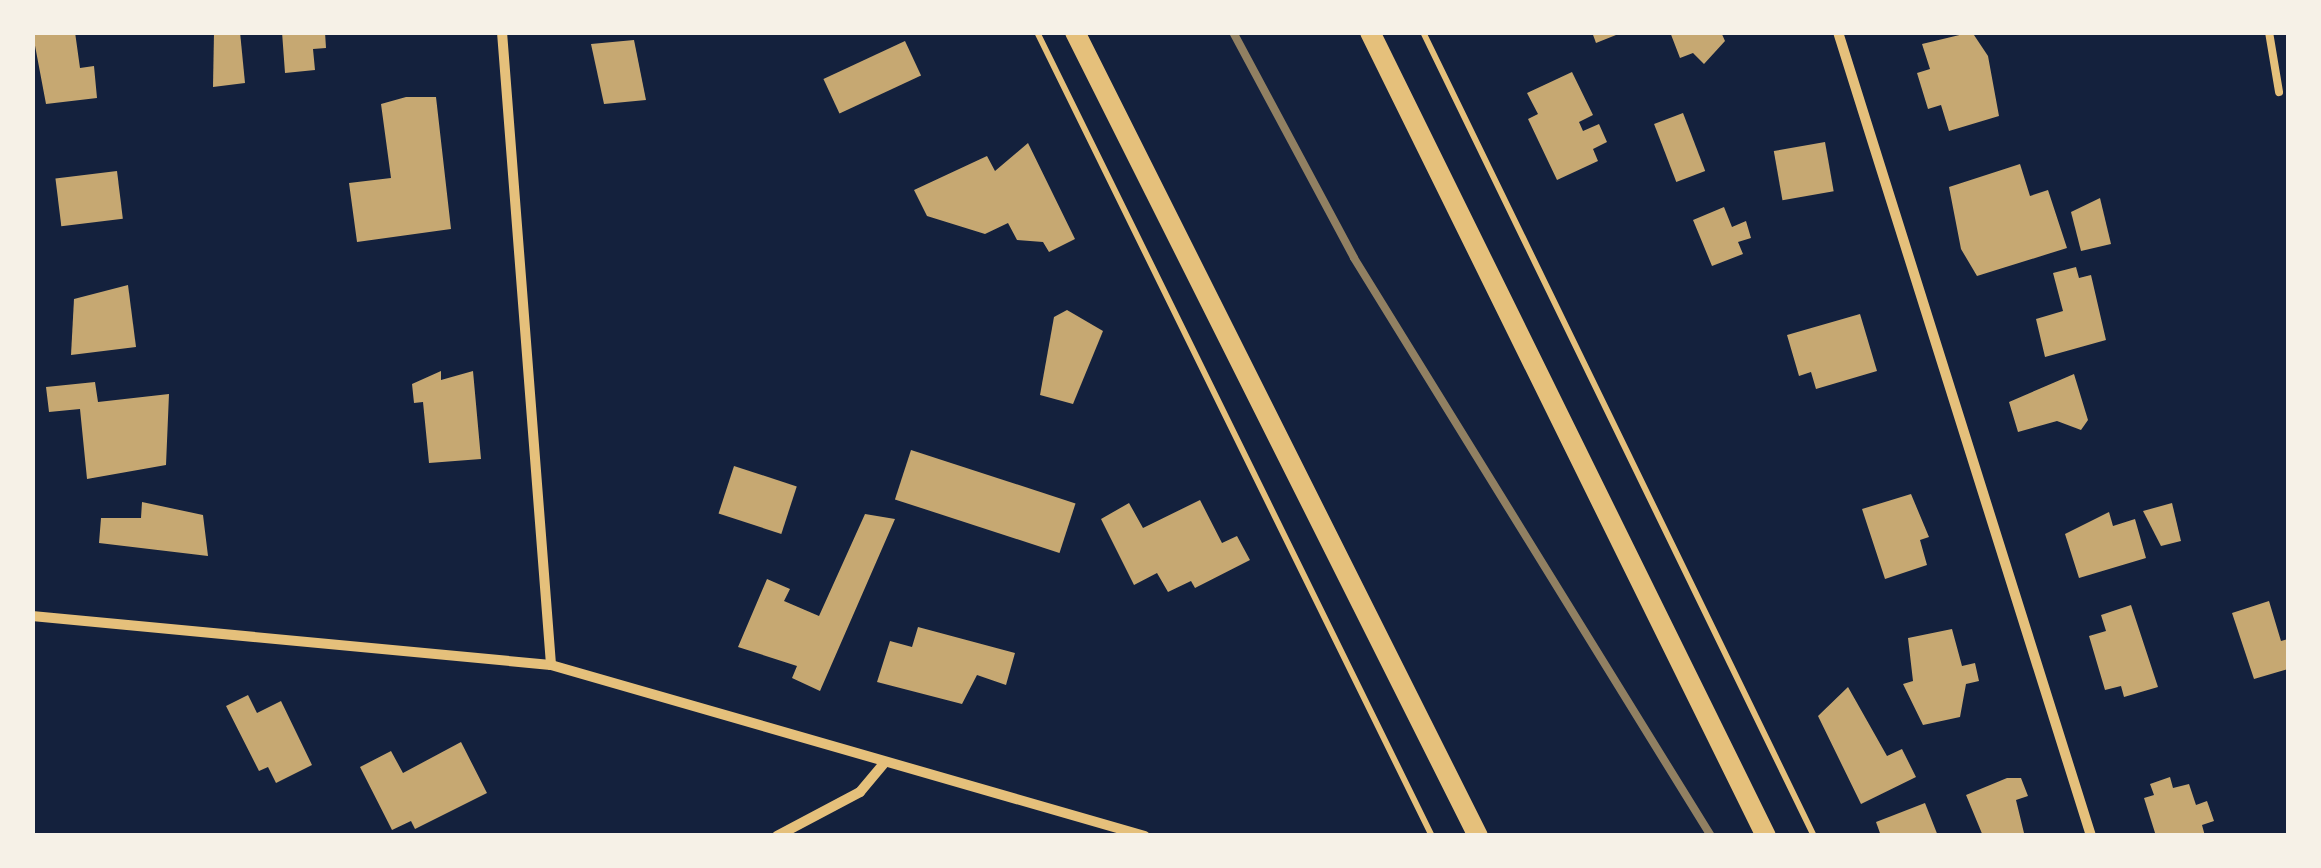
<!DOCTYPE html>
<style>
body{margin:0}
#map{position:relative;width:2321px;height:868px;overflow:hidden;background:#14213d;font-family:Mulish,sans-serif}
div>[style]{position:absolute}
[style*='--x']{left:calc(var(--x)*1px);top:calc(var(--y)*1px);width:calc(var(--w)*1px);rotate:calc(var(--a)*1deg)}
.building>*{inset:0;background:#c6a872;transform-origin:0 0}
.path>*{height:6px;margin:-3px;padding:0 3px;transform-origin:3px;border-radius:3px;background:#e5c07b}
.service>*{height:8px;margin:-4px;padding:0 4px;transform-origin:4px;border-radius:4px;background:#e5c07b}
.minor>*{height:10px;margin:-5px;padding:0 5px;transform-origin:5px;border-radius:5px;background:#e5c07b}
.secondary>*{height:20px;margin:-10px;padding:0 10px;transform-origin:10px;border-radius:10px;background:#e5c07b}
.rail>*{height:8px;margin:-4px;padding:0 4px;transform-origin:4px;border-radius:4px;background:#918062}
span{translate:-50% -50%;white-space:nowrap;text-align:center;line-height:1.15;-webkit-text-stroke:10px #f6f1e7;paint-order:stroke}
.frame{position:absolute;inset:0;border:35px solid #f6f1e7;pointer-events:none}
</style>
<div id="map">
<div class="building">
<i style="clip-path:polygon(75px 32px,80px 68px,94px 66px,97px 98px,46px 104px,33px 35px)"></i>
<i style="clip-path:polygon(214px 32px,240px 32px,245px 83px,213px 87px)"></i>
<i style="clip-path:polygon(282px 32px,325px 32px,326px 48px,313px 49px,315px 70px,285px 73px)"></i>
<i style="clip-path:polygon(1592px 32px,1621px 32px,1621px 33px,1596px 43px)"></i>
<i style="clip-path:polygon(1670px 32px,1721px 32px,1725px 41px,1704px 64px,1693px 53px,1680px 58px)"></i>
<i style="clip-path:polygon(1972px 32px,1988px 56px,1999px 116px,1949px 131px,1941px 105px,1928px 109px,1917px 73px,1930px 69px,1922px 44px)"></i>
<i style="clip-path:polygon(634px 40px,646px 100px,604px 104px,591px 44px)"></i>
<i style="left:905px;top:41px;width:38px;height:90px;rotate:65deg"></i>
<i style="clip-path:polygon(1572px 72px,1593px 115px,1579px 122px,1583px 131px,1599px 124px,1607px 142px,1593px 149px,1598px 161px,1557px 180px,1528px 119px,1538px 114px,1527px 93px)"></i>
<i style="clip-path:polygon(406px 97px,436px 97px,451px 229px,357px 242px,349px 183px,391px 178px,381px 104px)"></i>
<i style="left:1683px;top:113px;width:62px;height:31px;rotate:69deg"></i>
<i style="left:1825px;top:142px;width:50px;height:52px;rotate:80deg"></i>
<i style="clip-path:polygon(1028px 143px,1075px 239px,1049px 252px,1043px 242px,1017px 240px,1008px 223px,985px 234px,927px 216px,914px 190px,987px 156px,995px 171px)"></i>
<i style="clip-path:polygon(2020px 164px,2030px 196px,2048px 190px,2067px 248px,1977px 276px,1961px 249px,1949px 187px)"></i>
<i style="left:117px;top:171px;width:48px;height:62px;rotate:83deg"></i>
<i style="clip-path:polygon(2100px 198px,2111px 244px,2081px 251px,2071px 212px)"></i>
<i style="clip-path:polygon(1724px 207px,1732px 227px,1746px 221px,1751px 238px,1738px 242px,1743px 254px,1712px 266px,1693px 220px)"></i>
<i style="clip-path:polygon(2076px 267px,2079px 278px,2091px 275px,2106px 340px,2045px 357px,2036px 319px,2063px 311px,2053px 273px)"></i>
<i style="clip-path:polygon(128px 285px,136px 347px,71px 355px,74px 299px)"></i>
<i style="clip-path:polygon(1067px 310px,1103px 331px,1073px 404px,1040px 395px,1054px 317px)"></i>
<i style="clip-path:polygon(1860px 314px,1877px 371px,1816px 389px,1811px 372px,1799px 376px,1787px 335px)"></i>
<i style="clip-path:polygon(441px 371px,441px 380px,473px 371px,481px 459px,429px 463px,423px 402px,414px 403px,412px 384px)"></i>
<i style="clip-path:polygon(2074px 374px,2088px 420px,2081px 430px,2057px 421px,2018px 432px,2009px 402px)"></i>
<i style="clip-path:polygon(95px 382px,98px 402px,169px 394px,166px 465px,87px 479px,80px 409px,49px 412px,46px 387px)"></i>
<i style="left:911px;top:450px;width:173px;height:52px;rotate:18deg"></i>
<i style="left:734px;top:466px;width:66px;height:50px;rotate:18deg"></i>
<i style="clip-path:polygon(1911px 494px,1929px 537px,1920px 540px,1927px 565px,1885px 579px,1862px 509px)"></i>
<i style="clip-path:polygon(1200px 500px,1222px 543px,1237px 536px,1250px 560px,1195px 588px,1191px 581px,1168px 592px,1157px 573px,1134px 585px,1101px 519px,1129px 503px,1143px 528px)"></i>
<i style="clip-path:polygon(142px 502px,203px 515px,208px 556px,99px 543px,101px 518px,141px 518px)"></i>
<i style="clip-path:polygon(2172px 503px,2181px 541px,2161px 546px,2143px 511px)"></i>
<i style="clip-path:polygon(2109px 512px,2113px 526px,2135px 519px,2146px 558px,2079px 578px,2065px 534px)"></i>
<i style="clip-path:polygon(865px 514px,895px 519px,820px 691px,792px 678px,797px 666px,738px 647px,767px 579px,790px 589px,784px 601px,819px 616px)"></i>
<i style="clip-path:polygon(2269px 601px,2281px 641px,2288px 639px,2288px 669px,2254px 679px,2232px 613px)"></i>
<i style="clip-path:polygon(2131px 605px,2158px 687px,2124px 697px,2121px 686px,2105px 690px,2089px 636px,2106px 631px,2101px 615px)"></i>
<i style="clip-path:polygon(918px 627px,1015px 653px,1006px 685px,977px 675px,962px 704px,877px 682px,890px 641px,912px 647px)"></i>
<i style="clip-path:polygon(1952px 629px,1962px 666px,1975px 663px,1979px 681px,1966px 684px,1960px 717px,1923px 725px,1903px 684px,1913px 681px,1908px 638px)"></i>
<i style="clip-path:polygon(1848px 687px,1887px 756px,1902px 749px,1916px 777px,1861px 804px,1818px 716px)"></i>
<i style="clip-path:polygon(248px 695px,257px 713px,281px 701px,312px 765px,276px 783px,268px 767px,259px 771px,226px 706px)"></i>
<i style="clip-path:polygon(461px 742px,487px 793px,415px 829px,411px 821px,392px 830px,360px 767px,391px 751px,403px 773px)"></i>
<i style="clip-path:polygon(2170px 777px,2173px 788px,2189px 784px,2196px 805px,2207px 801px,2214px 821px,2202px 825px,2205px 836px,2156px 836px,2144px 798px,2154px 795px,2150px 784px)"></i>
<i style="clip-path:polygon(2007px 778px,2021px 778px,2028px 796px,2016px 800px,2024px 833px,1983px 836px,1966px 795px)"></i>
<i style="clip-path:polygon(1925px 803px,1938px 836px,1881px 836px,1876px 822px)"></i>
</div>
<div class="path">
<i style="--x:1037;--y:32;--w:896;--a:63.84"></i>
<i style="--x:1423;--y:32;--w:894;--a:64.07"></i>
</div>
<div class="service">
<i style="--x:2269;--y:32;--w:61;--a:80.5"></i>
</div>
<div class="minor">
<i style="--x:502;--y:32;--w:635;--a:85.57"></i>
<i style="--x:1838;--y:32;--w:843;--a:72.53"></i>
<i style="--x:32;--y:616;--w:521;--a:5.39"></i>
<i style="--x:551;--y:665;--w:618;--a:16.06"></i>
<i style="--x:777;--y:836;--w:94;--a:-27.9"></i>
<i style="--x:860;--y:792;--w:39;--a:-50"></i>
</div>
<div class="secondary">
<i style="--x:1075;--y:32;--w:899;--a:63.38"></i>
<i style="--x:1370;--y:32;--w:896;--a:63.78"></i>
</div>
<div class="rail">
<i style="--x:1233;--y:32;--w:256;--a:61.8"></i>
<i style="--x:1354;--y:258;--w:679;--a:58.3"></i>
</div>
<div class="frame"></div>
</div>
